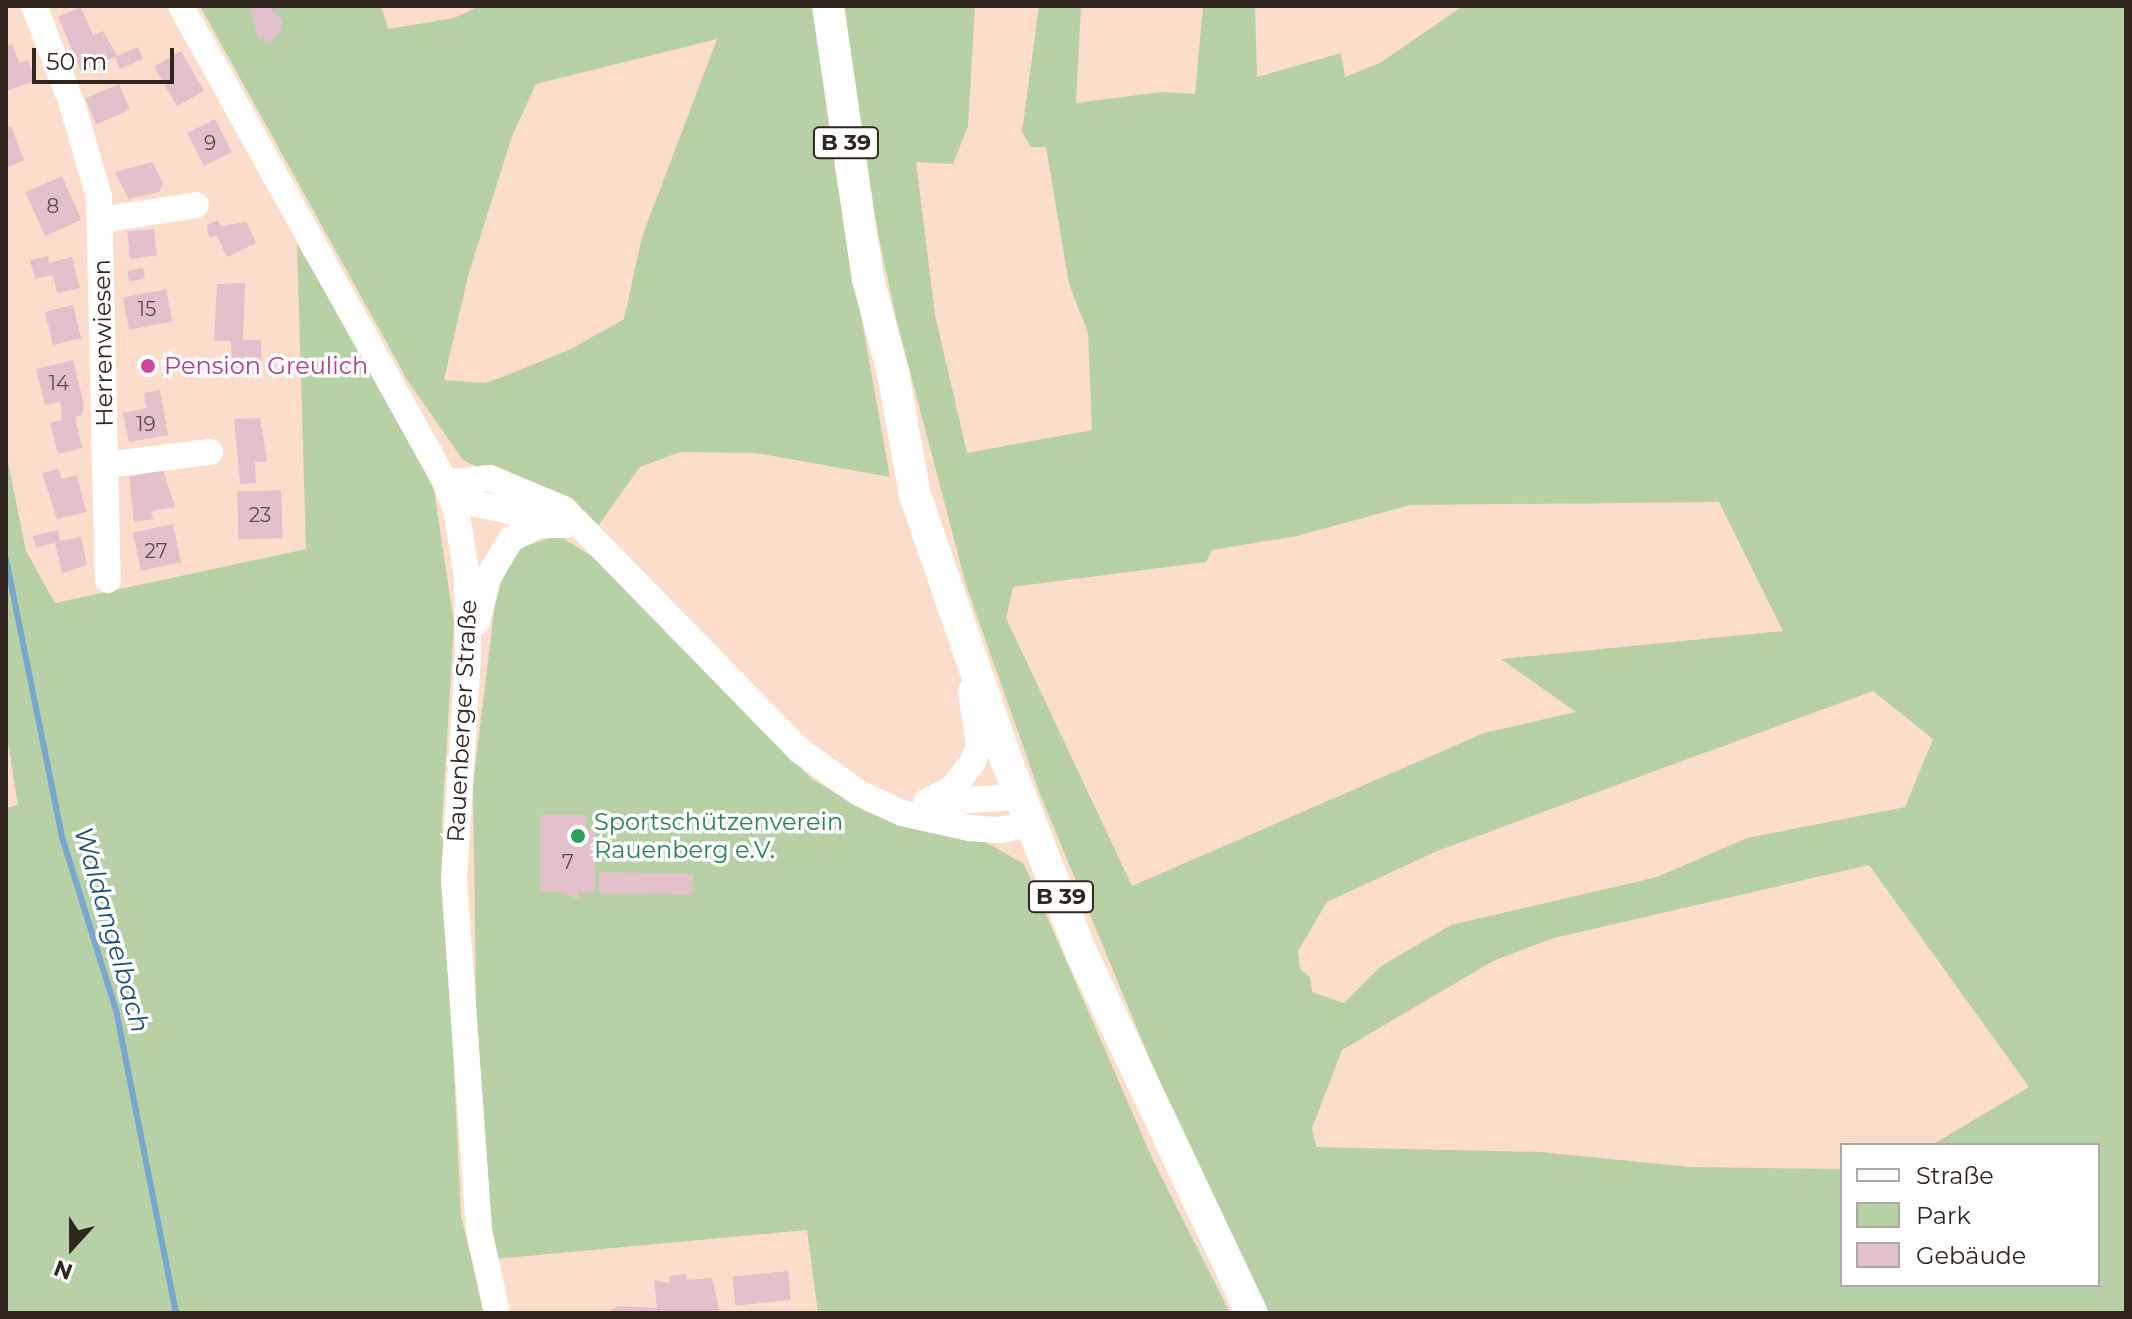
<!DOCTYPE html>
<meta charset="utf-8">
<style>
body{margin:0}
#map{position:relative;width:2132px;height:1319px;overflow:hidden;background:#fcddcb;font-family:Montserrat,sans-serif}
div>[style]{position:absolute}
[style*='--x']{left:calc(var(--x)*1px);top:calc(var(--y)*1px);width:calc(var(--w)*1px);rotate:calc(var(--a)*1deg)}
.green>*{inset:0;background:#b7d0a6}
.stream>*{height:6px;margin:-3px;padding:0 3px;transform-origin:3px;border-radius:3px;background:#78a8d0}
.building>*{inset:0;background:#e2c0cc;transform-origin:0 0}
.minor>*{height:26px;margin:-13px;padding:0 13px;transform-origin:13px;border-radius:13px;background:#fff}
.major>*{height:32px;margin:-16px;padding:0 16px;transform-origin:16px;border-radius:16px;background:#fff}
.dots>*{width:22px;height:22px;translate:-50% -50%;box-sizing:border-box;border:4px solid #fff;border-radius:50%}
span{translate:-50% -50%;white-space:nowrap;text-align:center;line-height:1.15;-webkit-text-stroke:7px #fff;paint-order:stroke}
.number-label{font-size:20px;color:#5d4c4a}
.number-label span{-webkit-text-stroke-width:0}
.shield-label span{padding:2px 6px;background:#fff;border:2px solid;border-radius:6px;-webkit-text-stroke-width:0}
.shield-label{font-size:22px;color:#31261f;font-weight:700}
.street-label{font-size:24px;color:#31261f}
.hotel-label{font-size:24px;color:#b23c85}
.left{translate:0 -50%;text-align:left}
.leisure-label{font-size:24px;color:#27864d}
.water-label{font-size:26px;color:#195077;font-style:italic}
.frame{position:absolute;inset:0;border:8px solid #31261f;pointer-events:none}
.legend{position:absolute;left:1840px;top:1143px;width:260px;height:144px;box-sizing:border-box;background:#fff;border:2px solid #ada8a5;margin:0;padding:10px 14px;list-style:none;font-size:24px;color:#31261f}
.legend li{display:flex;align-items:center;gap:16px;height:40px}
.legend b{width:40px;border:2px solid #ada8a5}
.north{position:absolute;left:32px;top:1207px;width:80px;height:80px;-webkit-text-stroke:6px #fff;paint-order:stroke;rotate:201deg;font-size:22px;font-weight:700;line-height:32px;text-align:center;color:#31261f}
.north::after{content:'';display:block;margin:auto;width:28px;height:36px;background:#31261f;clip-path:polygon(50% 0,100% 100%,50% 72%,0 100%)}
.scale{position:absolute;left:32px;top:48px;width:142px;height:36px;box-sizing:border-box;border:4px solid #31261f;border-top:0;padding-left:10px;font-size:24px;line-height:28px;white-space:nowrap;color:#31261f;-webkit-text-stroke:6px #fff;paint-order:stroke}
</style>
<div id="map">
<div class="green">
<i style="clip-path:polygon(evenodd,200px 6px,381px 6px,388px 29px,454px 18px,480px 6px,816px 6px,835px 170px,890px 477px,756px 453px,680px 452px,640px 467px,598px 526px,463px 460px,408px 381px,200px 6px,717px 39px,642px 237px,624px 319px,571px 349px,505px 376px,485px 383px,444px 380px,468px 276px,512px 136px,536px 84px,717px 39px)"></i>
<i style="clip-path:polygon(evenodd,840px 6px,975px 6px,968px 126px,953px 164px,916px 162px,935px 315px,967px 453px,1092px 430px,1088px 333px,1069px 284px,1046px 147px,1031px 147px,1022px 132px,1039px 6px,1081px 6px,1076px 103px,1162px 92px,1195px 94px,1203px 6px,1255px 6px,1257px 77px,1341px 53px,1345px 77px,1380px 63px,1463px 6px,2126px 6px,2126px 1313px,1261px 1313px,1223px 1236px,1040px 794px,966px 585px,896px 318px,859px 145px,840px 6px,1719px 502px,1783px 631px,1501px 659px,1576px 712px,1484px 733px,1132px 886px,1006px 618px,1013px 587px,1206px 562px,1212px 550px,1297px 536px,1410px 505px,1719px 502px,840px 6px,1873px 691px,1933px 739px,1905px 807px,1747px 838px,1657px 877px,1451px 925px,1381px 966px,1344px 1003px,1312px 992px,1310px 977px,1300px 969px,1298px 951px,1327px 902px,1437px 851px,1873px 691px,840px 6px,1869px 865px,2029px 1087px,1932px 1145px,2098px 1145px,2098px 1285px,1842px 1285px,1842px 1169px,1690px 1167px,1541px 1152px,1316px 1147px,1312px 1128px,1342px 1050px,1493px 961px,1554px 938px,1869px 865px)"></i>
<i style="clip-path:polygon(297px 244px,397px 414px,434px 490px,454px 623px,442px 824px,461px 1215px,484px 1313px,6px 1313px,6px 808px,18px 805px,6px 731px,6px 452px,26px 551px,55px 603px,306px 549px)"></i>
<i style="clip-path:polygon(558px 535px,601px 562px,812px 779px,865px 811px,897px 824px,985px 842px,1024px 864px,1153px 1160px,1230px 1313px,818px 1313px,807px 1230px,494px 1259px,477px 1076px,473px 785px,498px 578px,515px 550px)"></i>
</div>
<div class="stream">
<i style="--x:6;--y:559;--w:284;--a:78.6"></i>
<i style="--x:62;--y:837;--w:181;--a:72.7"></i>
<i style="--x:116;--y:1010;--w:309;--a:78.8"></i>
</div>
<div class="building">
<i style="clip-path:polygon(269px 6px,282px 20px,282px 30px,270px 42px,258px 37px,250px 9px)"></i>
<i style="clip-path:polygon(81px 7px,93px 35px,103px 31px,117px 56px,81px 71px,58px 17px)"></i>
<i style="clip-path:polygon(12px 44px,19px 63px,28px 60px,35px 81px,6px 91px,6px 46px)"></i>
<i style="left:138px;top:47px;width:13px;height:25px;rotate:67deg"></i>
<i style="left:181px;top:51px;width:46px;height:31px;rotate:60deg"></i>
<i style="left:119px;top:84px;width:28px;height:37px;rotate:67deg"></i>
<i style="left:215px;top:119px;width:37px;height:31px;rotate:63deg"></i>
<i style="clip-path:polygon(11px 126px,24px 160px,6px 168px,6px 128px)"></i>
<i style="clip-path:polygon(152px 162px,163px 183px,159px 192px,129px 199px,115px 172px)"></i>
<i style="left:62px;top:176px;width:48px;height:40px;rotate:66deg"></i>
<i style="clip-path:polygon(218px 220px,221px 226px,246px 222px,256px 243px,227px 257px,216px 235px,210px 238px,208px 233px,207px 225px)"></i>
<i style="left:154px;top:229px;width:27px;height:27px;rotate:84deg"></i>
<i style="clip-path:polygon(48px 256px,49px 263px,72px 257px,80px 288px,57px 293px,53px 275px,35px 279px,30px 260px)"></i>
<i style="left:143px;top:268px;width:11px;height:16px;rotate:80deg"></i>
<i style="clip-path:polygon(245px 283px,243px 340px,261px 340px,262px 375px,232px 376px,231px 341px,214px 341px,217px 284px)"></i>
<i style="left:166px;top:289px;width:33px;height:44px;rotate:79deg"></i>
<i style="left:73px;top:305px;width:34px;height:29px;rotate:76deg"></i>
<i style="clip-path:polygon(73px 360px,84px 405px,82px 415px,75px 417px,82px 448px,58px 454px,50px 423px,62px 420px,60px 402px,45px 405px,36px 369px)"></i>
<i style="clip-path:polygon(160px 390px,168px 435px,129px 442px,123px 413px,146px 408px,144px 393px)"></i>
<i style="clip-path:polygon(260px 418px,267px 462px,255px 462px,256px 483px,240px 484px,234px 419px)"></i>
<i style="clip-path:polygon(59px 469px,61px 479px,77px 475px,86px 512px,57px 519px,42px 473px)"></i>
<i style="clip-path:polygon(163px 470px,175px 507px,151px 511px,153px 519px,134px 522px,129px 477px)"></i>
<i style="left:281px;top:490px;width:48px;height:44px;rotate:88deg"></i>
<i style="left:173px;top:524px;width:39px;height:41px;rotate:78deg"></i>
<i style="clip-path:polygon(58px 530px,60px 541px,81px 537px,87px 565px,62px 573px,55px 543px,36px 547px,33px 536px)"></i>
<i style="clip-path:polygon(540px 815px,586px 815px,586px 831px,595px 831px,595px 893px,579px 892px,579px 900px,562px 892px,540px 892px)"></i>
<i style="left:611px;top:849px;width:44px;height:9px;rotate:1deg"></i>
<i style="left:599px;top:872px;width:94px;height:21px;rotate:1deg"></i>
<i style="left:788px;top:1271px;width:29px;height:56px;rotate:84deg"></i>
<i style="clip-path:polygon(686px 1274px,687px 1280px,712px 1278px,720px 1313px,607px 1313px,618px 1306px,657px 1308px,654px 1280px,670px 1283px,669px 1276px)"></i>
</div>
<div class="minor">
<i style="--x:34;--y:6;--w:105;--a:68.8"></i>
<i style="--x:72;--y:104;--w:97;--a:73.8"></i>
<i style="--x:99;--y:197;--w:383;--a:88.7"></i>
<i style="--x:181;--y:6;--w:546;--a:60.95"></i>
<i style="--x:446;--y:483;--w:33;--a:70"></i>
<i style="--x:457;--y:514;--w:65;--a:81.1"></i>
<i style="--x:467;--y:578;--w:78;--a:89.3"></i>
<i style="--x:468;--y:656;--w:224;--a:93.6"></i>
<i style="--x:454;--y:880;--w:351;--a:85.9"></i>
<i style="--x:479;--y:1230;--w:85;--a:77.8"></i>
<i style="--x:101;--y:220;--w:96;--a:-9"></i>
<i style="--x:105;--y:465;--w:106;--a:-7.1"></i>
<i style="--x:446;--y:483;--w:44;--a:-6.5"></i>
<i style="--x:490;--y:478;--w:80;--a:22.7"></i>
<i style="--x:564;--y:509;--w:337;--a:45.7"></i>
<i style="--x:799;--y:750;--w:74;--a:35.6"></i>
<i style="--x:859;--y:793;--w:47;--a:24.9"></i>
<i style="--x:902;--y:813;--w:69;--a:12.6"></i>
<i style="--x:969;--y:828;--w:32;--a:4"></i>
<i style="--x:1001;--y:830;--w:32;--a:-13"></i>
<i style="--x:447;--y:484;--w:28;--a:41"></i>
<i style="--x:468;--y:502;--w:89;--a:12.3"></i>
<i style="--x:477;--y:622;--w:48;--a:-75.4"></i>
<i style="--x:489;--y:576;--w:43;--a:-59.3"></i>
<i style="--x:511;--y:539;--w:30;--a:-27"></i>
<i style="--x:538;--y:525;--w:27;--a:0"></i>
<i style="--x:926;--y:802;--w:30;--a:-27"></i>
<i style="--x:953;--y:788;--w:34;--a:-53"></i>
<i style="--x:973;--y:761;--w:17;--a:-69"></i>
<i style="--x:979;--y:745;--w:55;--a:-98.4"></i>
<i style="--x:930;--y:802;--w:92;--a:-3.1"></i>
</div>
<div class="major">
<i style="--x:828;--y:6;--w:276;--a:81.7"></i>
<i style="--x:868;--y:279;--w:97;--a:75.1"></i>
<i style="--x:893;--y:373;--w:124;--a:79.8"></i>
<i style="--x:915;--y:495;--w:277;--a:71"></i>
<i style="--x:1005;--y:757;--w:212;--a:68.7"></i>
<i style="--x:1082;--y:954;--w:397;--a:64.7"></i>
</div>
<div class="dots">
<i style="left:148px;top:366px;background:#d1479c"></i>
<i style="left:578px;top:836px;background:#2e9e5b"></i>
</div>
<div class="number-label">
<span style="left:210px;top:143px">9</span>
<span style="left:53px;top:206px">8</span>
<span style="left:147px;top:309px">15</span>
<span style="left:59px;top:383px">14</span>
<span style="left:146px;top:424px">19</span>
<span style="left:260px;top:515px">23</span>
<span style="left:156px;top:551px">27</span>
<span style="left:568px;top:862px">7</span>
</div>
<div class="shield-label">
<span style="left:846px;top:143px">B 39</span>
<span style="left:1061px;top:897px">B 39</span>
</div>
<div class="street-label">
<span style="left:103px;top:343px;rotate:-91deg">Herrenwiesen</span>
<span style="left:462px;top:721px;rotate:-87deg">Rauenberger Straße</span>
</div>
<div class="hotel-label">
<span class="left" style="left:164px;top:366px">Pension Greulich</span>
</div>
<div class="leisure-label">
<span class="left" style="left:594px;top:836px">Sportschützenverein<br>Rauenberg e.V.</span>
</div>
<div class="water-label">
<span style="left:111px;top:930px;rotate:74deg">Waldangelbach</span>
</div>
<div class="frame"></div>
<ul class="legend">
<li><b style="height:10px;background:#fff"></b>Straße</li>
<li><b style="height:22px;background:#b7d0a6"></b>Park</li>
<li><b style="height:22px;background:#e2c0cc"></b>Gebäude</li>
</ul>
<div class="north">N</div>
<div class="scale">50 m</div>
</div>
